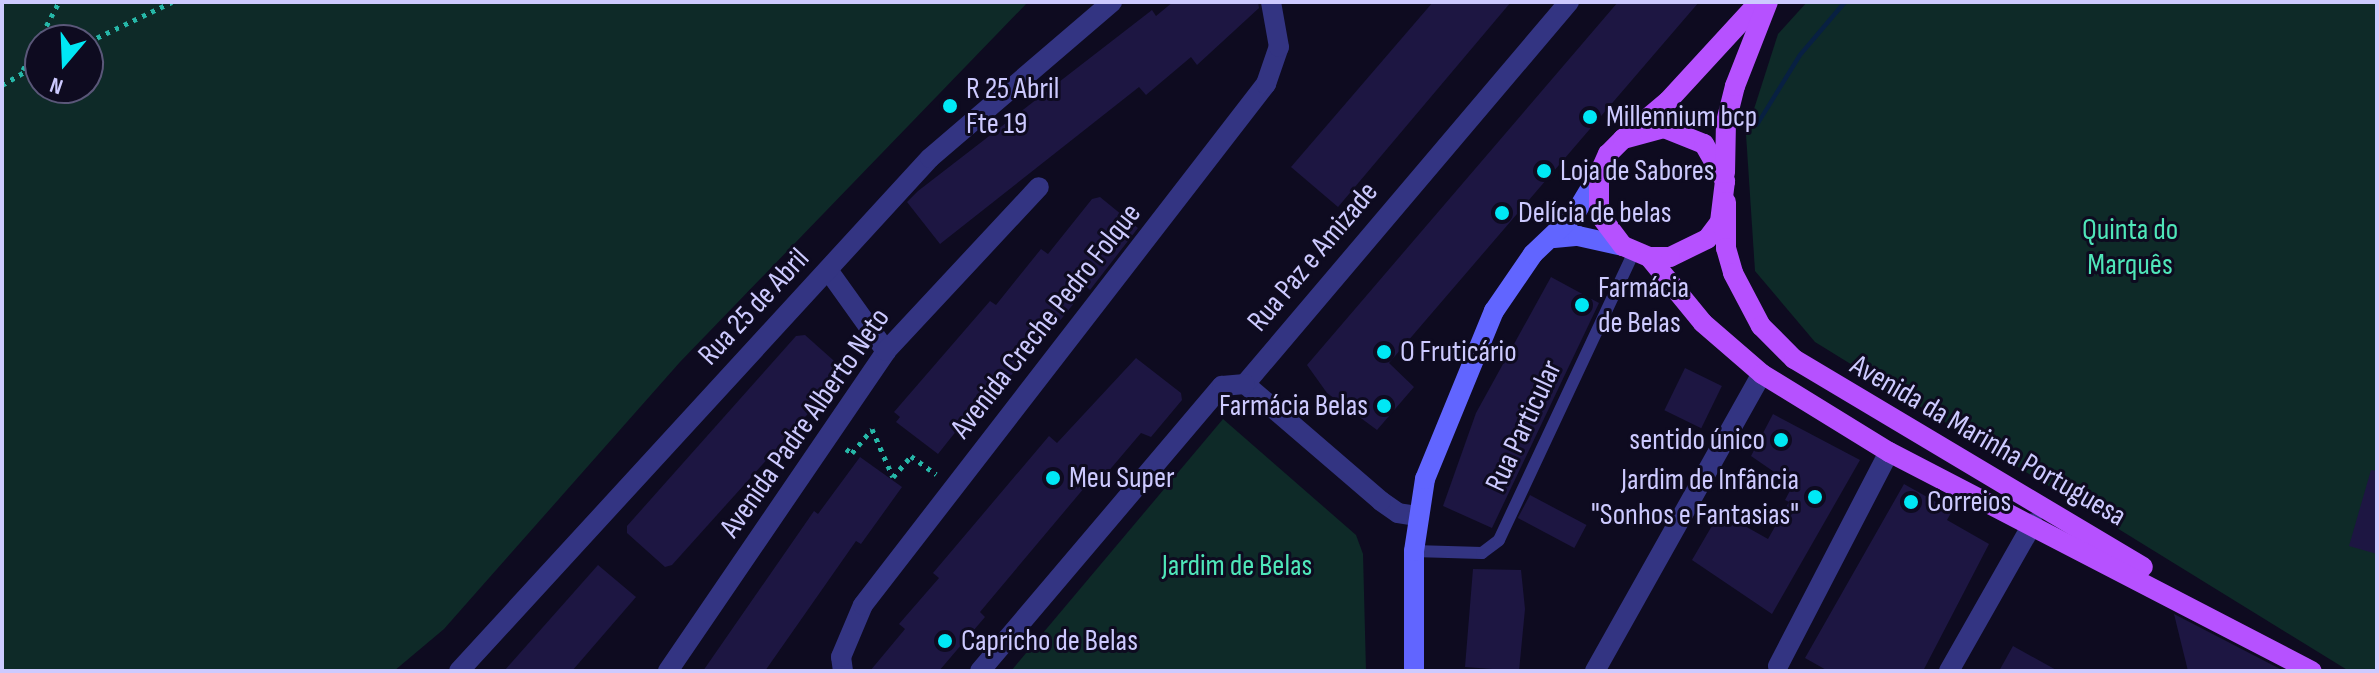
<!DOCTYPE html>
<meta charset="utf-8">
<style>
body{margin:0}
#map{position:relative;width:2379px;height:673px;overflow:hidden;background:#0e0b20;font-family:"Sofia Sans Condensed",sans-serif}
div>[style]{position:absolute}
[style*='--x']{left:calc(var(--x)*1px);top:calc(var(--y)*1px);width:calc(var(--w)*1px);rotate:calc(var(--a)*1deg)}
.green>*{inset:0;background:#0e2a28}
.water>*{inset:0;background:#082042}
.building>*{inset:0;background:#1d1642;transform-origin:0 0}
.path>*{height:5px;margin-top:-2.5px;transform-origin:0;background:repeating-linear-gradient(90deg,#26b7a8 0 4px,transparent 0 10px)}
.lane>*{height:12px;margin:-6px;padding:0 6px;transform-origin:6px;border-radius:6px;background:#333482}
.street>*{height:20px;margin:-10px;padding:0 10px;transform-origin:10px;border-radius:10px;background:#333482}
.secondary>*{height:20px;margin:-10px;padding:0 10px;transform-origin:10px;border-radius:10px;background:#6165ff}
.primary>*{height:20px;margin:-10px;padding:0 10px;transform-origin:10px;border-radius:10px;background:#b651ff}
.dots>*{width:22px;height:22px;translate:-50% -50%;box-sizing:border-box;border:4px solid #0e0b20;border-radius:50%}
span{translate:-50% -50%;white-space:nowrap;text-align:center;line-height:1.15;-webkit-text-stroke:6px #0e0b20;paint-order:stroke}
.poi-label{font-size:30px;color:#cdcaff}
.left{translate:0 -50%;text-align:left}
.right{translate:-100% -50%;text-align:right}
.park-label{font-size:30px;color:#4fe6b9}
.street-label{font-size:30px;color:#cdcaff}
.frame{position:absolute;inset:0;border:4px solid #cdcaff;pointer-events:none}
.north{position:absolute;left:24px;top:24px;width:80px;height:80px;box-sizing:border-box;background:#0e0b20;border:2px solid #5a5779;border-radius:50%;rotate:199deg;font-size:22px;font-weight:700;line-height:32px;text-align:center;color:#cdcaff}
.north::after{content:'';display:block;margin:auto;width:28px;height:36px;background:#00e8f5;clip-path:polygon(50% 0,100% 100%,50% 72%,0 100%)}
</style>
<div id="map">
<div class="green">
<i style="clip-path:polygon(evenodd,2px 2px,1028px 2px,680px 362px,444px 629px,394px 671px,2px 671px,2px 2px,88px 40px,88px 88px,40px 88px,40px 40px,88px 40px)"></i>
<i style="clip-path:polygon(1807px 2px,2377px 2px,2377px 671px,2349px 671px,1815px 342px,1755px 271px,1746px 134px,1778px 34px)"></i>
<i style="clip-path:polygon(1223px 419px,1356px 535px,1363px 554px,1366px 671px,1011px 671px)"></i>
</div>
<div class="water">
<i style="clip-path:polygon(1842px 2px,1848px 2px,1802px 56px,1758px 127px,1755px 124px,1798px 54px)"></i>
</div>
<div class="building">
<i style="clip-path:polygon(1173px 2px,1258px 2px,1259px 8px,1197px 65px,1191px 57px,1146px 95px,1139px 87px,940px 244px,907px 202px,918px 191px,1152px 10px,1156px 16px)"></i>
<i style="clip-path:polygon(1433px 2px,1511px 2px,1338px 207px,1291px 167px)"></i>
<i style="clip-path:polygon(1618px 2px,1699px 2px,1389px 363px,1414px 387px,1377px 430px,1327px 393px,1307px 365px)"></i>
<i style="clip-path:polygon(1100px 197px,1138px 228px,1090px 290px,1087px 287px,1042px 343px,1039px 340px,995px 396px,988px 391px,938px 454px,896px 422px,900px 417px,894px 412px,990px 301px,996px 305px,1041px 249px,1048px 254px,1092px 199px)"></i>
<i style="clip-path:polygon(1551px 277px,1599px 303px,1492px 528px,1443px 506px,1476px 413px)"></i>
<i style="clip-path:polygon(805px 335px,842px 368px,841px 377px,672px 565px,665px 567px,627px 533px,627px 526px,796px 336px)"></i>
<i style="clip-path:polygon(1136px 358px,1181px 393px,1182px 400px,1151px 437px,1141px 433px,1101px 480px,1095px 475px,980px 612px,985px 617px,939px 671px,870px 671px,905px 629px,899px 624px,939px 578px,933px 573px,1049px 436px,1057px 443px)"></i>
<i style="left:1685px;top:368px;width:41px;height:47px;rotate:26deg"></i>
<i style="clip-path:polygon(1773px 414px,1860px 460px,1772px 614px,1692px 560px,1720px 512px,1768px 539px,1789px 502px,1785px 500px,1793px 485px,1751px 456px)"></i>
<i style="clip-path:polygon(860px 457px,902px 487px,861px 544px,856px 541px,765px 671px,703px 671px,814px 511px,818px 514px)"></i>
<i style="clip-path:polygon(2371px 470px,2377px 471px,2377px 554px,2349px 546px)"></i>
<i style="clip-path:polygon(1904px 484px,1952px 511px,1947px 520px,1989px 544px,1923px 671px,1828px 671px,1805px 658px)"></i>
<i style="left:1530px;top:495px;width:64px;height:26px;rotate:28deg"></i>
<i style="clip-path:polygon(598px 565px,636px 597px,572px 671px,504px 671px)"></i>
<i style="clip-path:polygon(1473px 569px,1521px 570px,1525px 609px,1519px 671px,1465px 667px)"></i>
<i style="clip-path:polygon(2174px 614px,2284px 671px,2188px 671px)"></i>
<i style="clip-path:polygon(2013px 646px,2058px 671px,1999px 671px)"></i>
</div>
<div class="path">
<i style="--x:88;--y:42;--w:93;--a:-25.5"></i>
<i style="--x:23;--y:70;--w:77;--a:-62.1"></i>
<i style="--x:2;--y:85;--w:44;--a:-30.1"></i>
<i style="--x:846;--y:449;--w:7;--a:34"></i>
<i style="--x:852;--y:453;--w:31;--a:-50"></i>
<i style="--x:872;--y:429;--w:52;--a:66.4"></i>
<i style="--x:893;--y:477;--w:28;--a:-49"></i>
<i style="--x:911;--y:456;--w:31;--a:36"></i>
</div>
<div class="lane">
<i style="--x:1414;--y:551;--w:68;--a:1.7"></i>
<i style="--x:1482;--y:553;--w:21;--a:-37"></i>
<i style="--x:1499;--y:540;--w:318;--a:-64.9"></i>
</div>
<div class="street">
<i style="--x:828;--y:270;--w:100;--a:54.4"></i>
<i style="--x:1417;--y:516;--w:19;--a:-171"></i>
<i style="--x:1398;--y:513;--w:21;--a:-145"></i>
<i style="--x:1381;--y:501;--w:179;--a:-139.3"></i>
<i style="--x:1245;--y:384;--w:501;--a:-49.7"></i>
<i style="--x:1778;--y:666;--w:241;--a:-62.6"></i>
<i style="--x:459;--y:671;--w:696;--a:-47.44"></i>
<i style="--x:930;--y:158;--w:240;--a:-40.6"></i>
<i style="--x:668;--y:671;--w:387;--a:-55.7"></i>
<i style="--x:886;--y:351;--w:224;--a:-47"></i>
<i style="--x:843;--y:671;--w:14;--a:-98"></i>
<i style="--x:841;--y:657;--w:56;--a:-67.1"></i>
<i style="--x:863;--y:605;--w:659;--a:-52.28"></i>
<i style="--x:1266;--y:84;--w:39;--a:-71"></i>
<i style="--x:1279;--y:47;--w:46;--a:-100.1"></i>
<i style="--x:980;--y:671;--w:374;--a:-49.7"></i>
<i style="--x:1222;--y:386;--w:23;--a:-5"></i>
<i style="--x:1595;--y:671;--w:341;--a:-60.7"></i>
<i style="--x:1949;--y:671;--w:170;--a:-60.4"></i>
</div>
<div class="secondary">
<i style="--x:1554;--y:238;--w:24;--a:-5"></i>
<i style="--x:1578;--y:236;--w:46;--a:12.5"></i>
<i style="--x:1414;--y:671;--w:120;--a:-90"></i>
<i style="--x:1414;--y:551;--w:73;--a:-81.3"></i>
<i style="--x:1425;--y:479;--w:182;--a:-67.7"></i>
<i style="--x:1494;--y:311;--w:69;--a:-55.6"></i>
<i style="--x:1533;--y:254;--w:58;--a:-43.6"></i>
<i style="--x:1575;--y:214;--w:47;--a:-59"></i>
</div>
<div class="primary">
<i style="--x:1623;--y:139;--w:42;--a:-15"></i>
<i style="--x:1664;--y:128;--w:43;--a:21.8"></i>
<i style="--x:1704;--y:144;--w:43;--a:60.4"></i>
<i style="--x:1725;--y:181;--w:41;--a:97"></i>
<i style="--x:1720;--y:222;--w:21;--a:127"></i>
<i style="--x:1707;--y:239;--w:41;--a:154.1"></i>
<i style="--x:1670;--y:257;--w:21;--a:180"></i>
<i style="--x:1649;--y:257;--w:28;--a:-157"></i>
<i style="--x:1623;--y:246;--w:40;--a:-127"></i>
<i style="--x:1599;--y:214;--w:40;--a:-90"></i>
<i style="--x:1599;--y:174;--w:22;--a:-66"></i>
<i style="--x:1608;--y:154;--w:21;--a:-45"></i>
<i style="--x:1623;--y:139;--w:59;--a:-40.2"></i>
<i style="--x:1668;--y:101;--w:134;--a:-47.4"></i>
<i style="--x:1725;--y:173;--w:51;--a:-88.9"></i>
<i style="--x:1726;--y:122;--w:37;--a:-76"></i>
<i style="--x:1735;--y:86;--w:90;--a:-68.6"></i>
<i style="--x:1726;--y:202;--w:46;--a:90"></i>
<i style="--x:1726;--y:248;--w:26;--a:74"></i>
<i style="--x:1733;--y:273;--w:60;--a:62.2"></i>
<i style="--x:1761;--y:326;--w:47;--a:45"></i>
<i style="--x:1794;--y:359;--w:406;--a:30.8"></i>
<i style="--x:1649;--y:257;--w:85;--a:50.7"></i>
<i style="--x:1703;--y:323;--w:78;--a:40.8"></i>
<i style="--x:1762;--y:374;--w:149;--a:31.6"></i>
<i style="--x:1889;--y:452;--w:476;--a:27.4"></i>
</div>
<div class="dots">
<i style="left:950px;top:106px;background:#00e8f5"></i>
<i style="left:1590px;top:117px;background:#00e8f5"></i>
<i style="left:1544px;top:171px;background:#00e8f5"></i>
<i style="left:1502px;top:213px;background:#00e8f5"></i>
<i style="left:1582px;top:305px;background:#00e8f5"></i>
<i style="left:1384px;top:352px;background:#00e8f5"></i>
<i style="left:1384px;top:406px;background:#00e8f5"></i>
<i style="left:1781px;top:440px;background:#00e8f5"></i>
<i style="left:1053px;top:478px;background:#00e8f5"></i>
<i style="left:1815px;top:497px;background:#00e8f5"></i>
<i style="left:1911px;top:502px;background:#00e8f5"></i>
<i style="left:945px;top:641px;background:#00e8f5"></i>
</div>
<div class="poi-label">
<span class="left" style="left:966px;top:106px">R 25 Abril<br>Fte 19</span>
<span class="left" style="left:1606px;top:117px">Millennium bcp</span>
<span class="left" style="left:1560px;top:171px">Loja de Sabores</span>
<span class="left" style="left:1518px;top:213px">Delícia de belas</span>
<span class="left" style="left:1598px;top:305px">Farmácia<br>de Belas</span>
<span class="left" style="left:1400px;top:352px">O Fruticário</span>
<span class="right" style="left:1368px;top:406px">Farmácia Belas</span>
<span class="right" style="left:1765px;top:440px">sentido único</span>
<span class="left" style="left:1069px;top:478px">Meu Super</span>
<span class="right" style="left:1799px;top:497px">Jardim de Infância<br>"Sonhos e Fantasias"</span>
<span class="left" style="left:1927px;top:502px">Correios</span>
<span class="left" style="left:961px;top:641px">Capricho de Belas</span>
</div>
<div class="park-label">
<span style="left:2130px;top:247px">Quinta do<br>Marquês</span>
<span style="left:1237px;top:566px">Jardim de Belas</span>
</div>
<div class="street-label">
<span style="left:1313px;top:257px;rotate:-50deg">Rua Paz e Amizade</span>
<span style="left:754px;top:307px;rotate:-47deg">Rua 25 de Abril</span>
<span style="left:1046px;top:321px;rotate:-52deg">Avenida Creche Pedro Folque</span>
<span style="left:805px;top:423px;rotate:-55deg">Avenida Padre Alberto Neto</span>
<span style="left:1524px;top:426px;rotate:-65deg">Rua Particular</span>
<span style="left:1988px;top:441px;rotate:30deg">Avenida da Marinha Portuguesa</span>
</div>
<div class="frame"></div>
<div class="north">N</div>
</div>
